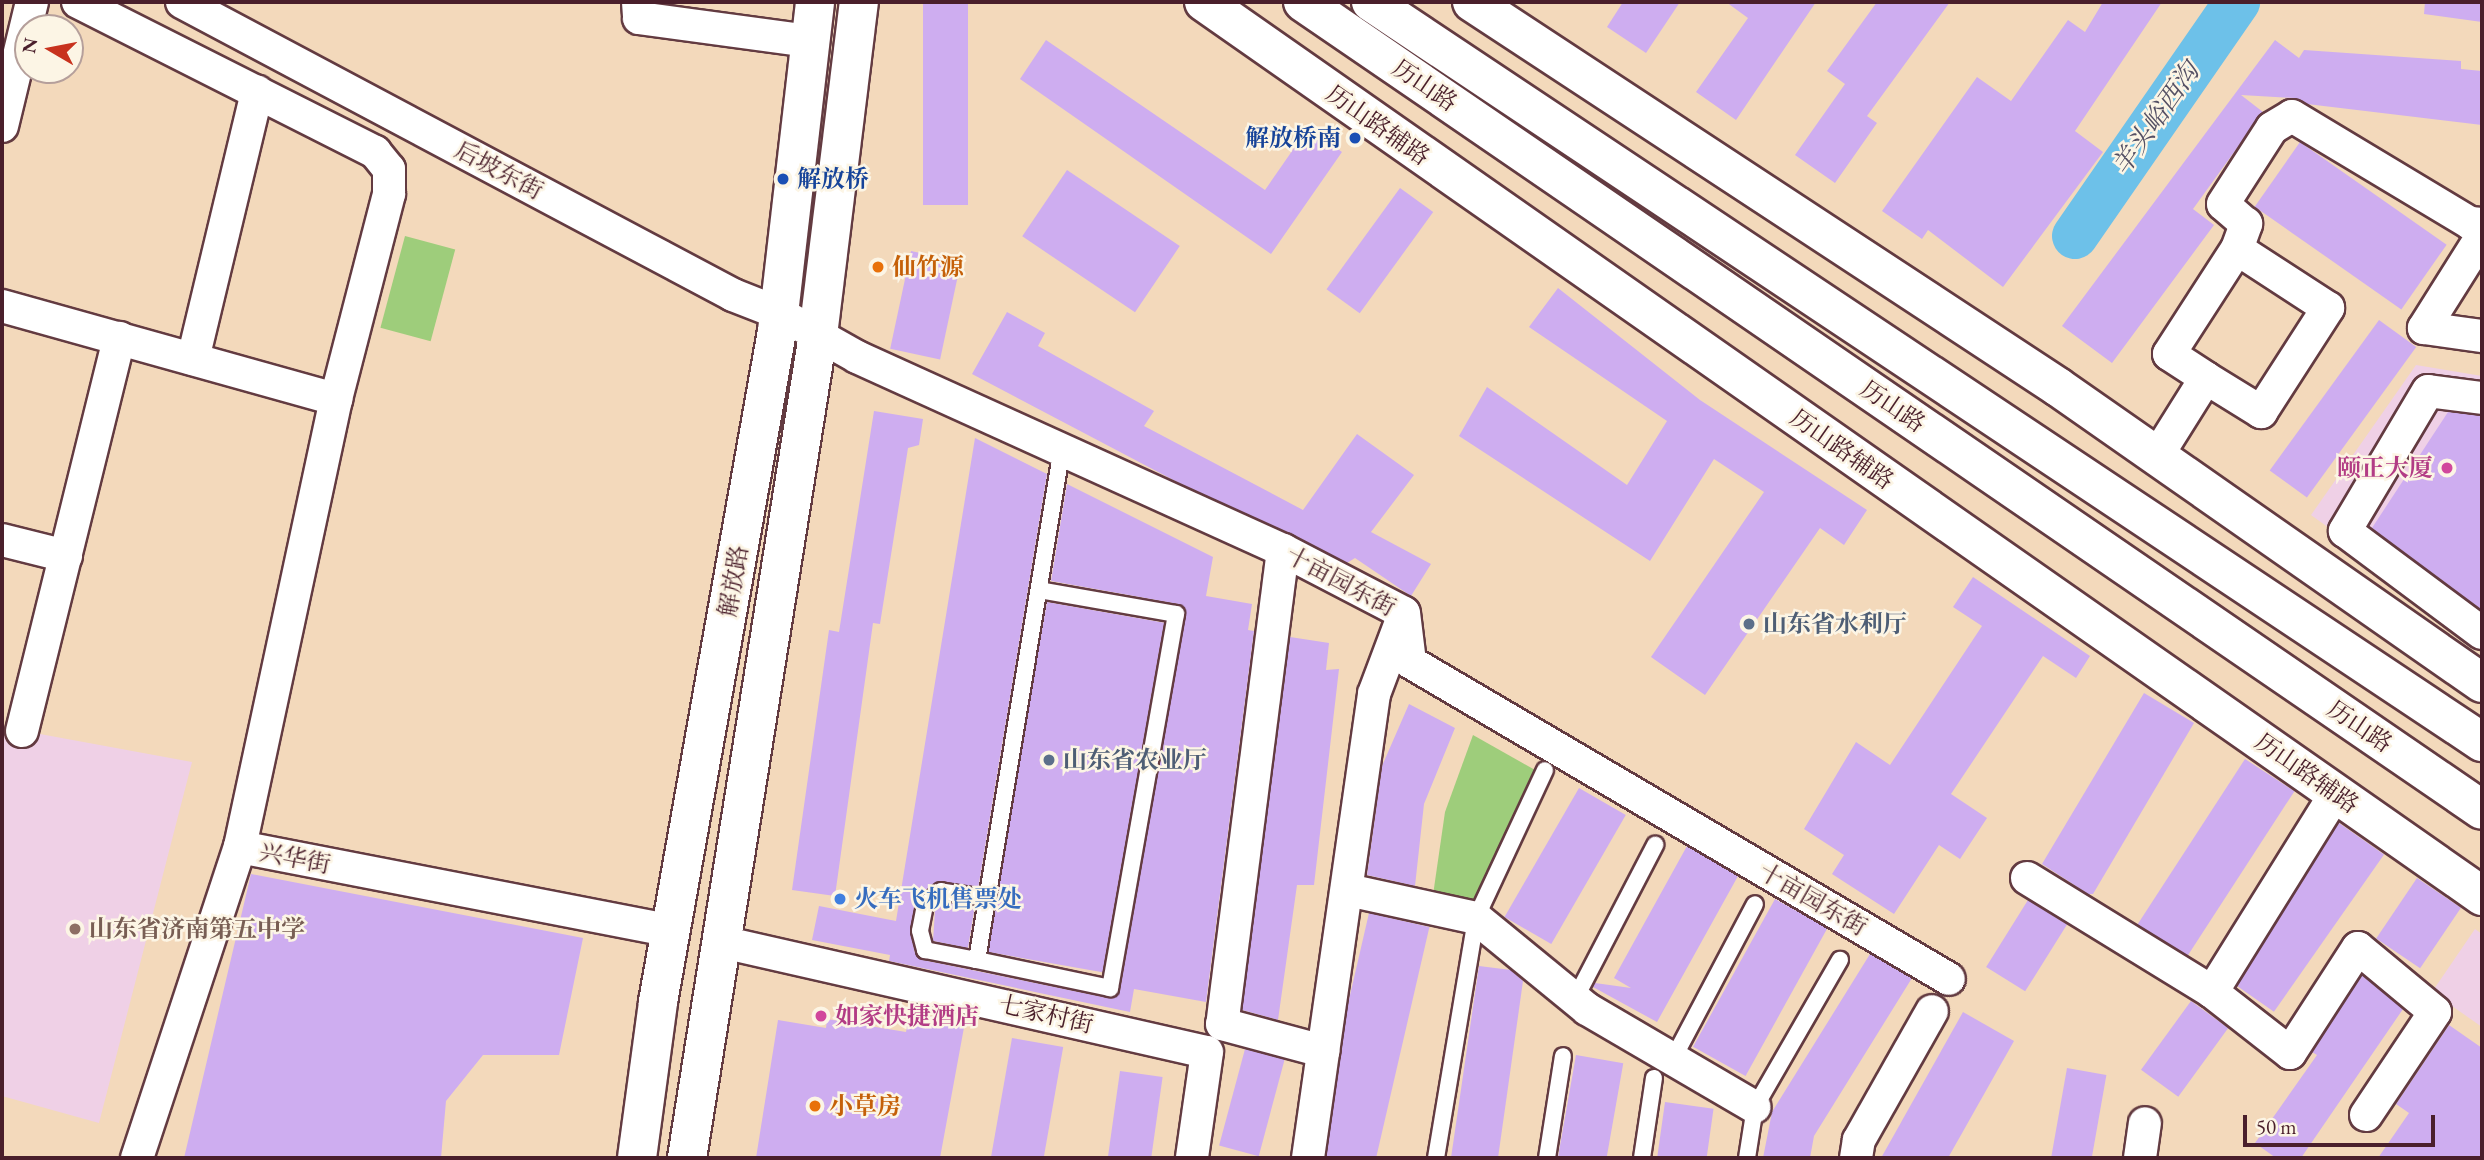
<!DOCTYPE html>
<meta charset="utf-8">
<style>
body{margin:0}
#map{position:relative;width:2484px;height:1160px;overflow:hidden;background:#f3d9bb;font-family:"EB Garamond","Noto Serif SC",serif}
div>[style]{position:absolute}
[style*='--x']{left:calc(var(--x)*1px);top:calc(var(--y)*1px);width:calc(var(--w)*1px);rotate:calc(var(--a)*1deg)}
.built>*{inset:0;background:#efd0e6}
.green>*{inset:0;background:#9ecd7b;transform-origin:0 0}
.river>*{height:46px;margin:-23px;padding:0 23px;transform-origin:23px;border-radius:23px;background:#6dc1e9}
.building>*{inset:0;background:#ceadf0;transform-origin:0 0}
.roads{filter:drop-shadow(2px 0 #633b41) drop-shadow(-2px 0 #633b41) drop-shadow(0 2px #633b41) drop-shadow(0 -2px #633b41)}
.lane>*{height:16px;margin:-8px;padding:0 8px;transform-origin:8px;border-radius:8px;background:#fff}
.street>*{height:32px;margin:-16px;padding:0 16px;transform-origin:16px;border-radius:16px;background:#fff}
.secondary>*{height:38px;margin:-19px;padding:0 19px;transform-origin:19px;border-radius:19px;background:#fff}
.primary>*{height:38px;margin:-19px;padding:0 19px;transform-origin:19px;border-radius:19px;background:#fff}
.dots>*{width:19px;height:19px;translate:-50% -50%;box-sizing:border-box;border:4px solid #fcf5e5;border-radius:50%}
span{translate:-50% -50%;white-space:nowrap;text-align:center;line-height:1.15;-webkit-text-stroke:5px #fcf5e5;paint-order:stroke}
.street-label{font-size:24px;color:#4a1f2b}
.transit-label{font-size:24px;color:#164399;font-weight:700}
.right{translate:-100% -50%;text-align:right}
.left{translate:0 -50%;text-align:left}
.food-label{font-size:24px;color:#c56008;font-weight:700}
.hotel-label{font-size:24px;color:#b23c85;font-weight:700}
.service-label{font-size:24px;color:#4e5e75;font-weight:700}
.shop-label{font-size:24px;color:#366cbe;font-weight:700}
.education-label{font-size:24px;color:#785e54;font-weight:700}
.water-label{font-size:26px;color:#545064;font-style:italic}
.frame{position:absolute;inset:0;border:4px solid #4a1f2b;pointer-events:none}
.north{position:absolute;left:14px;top:14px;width:70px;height:70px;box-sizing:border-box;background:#fcf5e5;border:2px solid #b59f9b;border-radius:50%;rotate:280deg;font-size:19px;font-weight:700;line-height:28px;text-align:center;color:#4a1f2b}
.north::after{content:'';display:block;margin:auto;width:24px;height:32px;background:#c8321e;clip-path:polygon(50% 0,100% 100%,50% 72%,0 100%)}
.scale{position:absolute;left:2243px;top:1115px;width:192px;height:32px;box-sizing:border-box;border:4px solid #4a1f2b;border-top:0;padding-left:9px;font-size:21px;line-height:24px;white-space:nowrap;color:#4a1f2b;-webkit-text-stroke:5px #fcf5e5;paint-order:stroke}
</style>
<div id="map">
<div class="built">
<i style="clip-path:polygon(2416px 365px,2482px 376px,2482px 638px,2311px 515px)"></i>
<i style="clip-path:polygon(2px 727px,192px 762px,99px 1123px,2px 1096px)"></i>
<i style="clip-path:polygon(2475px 929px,2482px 934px,2482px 1027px,2432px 992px)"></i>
</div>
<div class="green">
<i style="left:405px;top:236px;width:52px;height:95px;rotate:15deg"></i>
<i style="clip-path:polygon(1473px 735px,1535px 770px,1473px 902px,1433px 895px,1445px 812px)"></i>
</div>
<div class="river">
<i style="--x:2075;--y:236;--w:285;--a:-55.3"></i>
</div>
<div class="building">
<i style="left:923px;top:2px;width:45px;height:203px"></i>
<i style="clip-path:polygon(1623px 2px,1680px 2px,1646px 53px,1607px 27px)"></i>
<i style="clip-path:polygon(1726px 2px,1816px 2px,1736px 120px,1696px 92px,1748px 18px)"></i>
<i style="clip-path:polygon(1877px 2px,1950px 2px,1867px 116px,1877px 123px,1835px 183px,1795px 155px,1845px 84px,1827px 71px)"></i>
<i style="clip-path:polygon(2103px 2px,2162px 2px,2075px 131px,2103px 152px,2003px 287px,1928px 230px,1922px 239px,1882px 211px,1977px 77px,2011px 101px,2068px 20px,2085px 32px)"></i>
<i style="clip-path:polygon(2425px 2px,2482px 2px,2482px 22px,2424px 14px)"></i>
<i style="clip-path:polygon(1046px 40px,1265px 190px,1308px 128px,1342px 152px,1271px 254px,1020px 79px)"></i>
<i style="clip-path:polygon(2275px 40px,2299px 58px,2304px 50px,2461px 61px,2461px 69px,2482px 71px,2482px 125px,2307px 104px,2293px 98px,2241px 95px,2263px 112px,2193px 209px,2214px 225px,2112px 363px,2062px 326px)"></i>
<i style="left:2300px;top:142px;width:179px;height:79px;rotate:35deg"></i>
<i style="left:1067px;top:170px;width:136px;height:80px;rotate:34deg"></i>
<i style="left:1400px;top:188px;width:41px;height:125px;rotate:36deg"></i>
<i style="left:911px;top:251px;width:51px;height:100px;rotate:12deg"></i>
<i style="clip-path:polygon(1558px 288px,1700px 400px,1867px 510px,1844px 545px,1820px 528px,1705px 695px,1651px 657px,1764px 492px,1714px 459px,1650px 561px,1459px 436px,1487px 387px,1627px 485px,1667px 421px,1529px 327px)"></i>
<i style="clip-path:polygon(1007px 312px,1045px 333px,1038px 346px,1154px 411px,1144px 426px,1303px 510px,1357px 434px,1414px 475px,1371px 532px,1431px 564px,1411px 596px,1355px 558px,1347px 563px,1179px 483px,972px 374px)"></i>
<i style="left:2379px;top:320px;width:46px;height:186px;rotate:36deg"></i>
<i style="clip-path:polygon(874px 411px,923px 419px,919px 445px,908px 448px,880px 624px,873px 623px,835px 896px,792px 890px,829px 630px,839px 632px)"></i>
<i style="clip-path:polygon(2448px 412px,2482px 416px,2482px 610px,2372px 528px)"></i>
<i style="clip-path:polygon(975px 438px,1047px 474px,978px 889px,939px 881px,918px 897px,910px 930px,915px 953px,923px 960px,1108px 998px,1120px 990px,1186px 611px,1178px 604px,1051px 581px,1067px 484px,1213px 557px,1206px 596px,1252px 604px,1248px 630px,1254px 631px,1206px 1002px,1134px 989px,1130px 1012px,889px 961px,890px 955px,812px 940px,819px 906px,896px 921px)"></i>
<i style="clip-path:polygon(1973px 577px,2090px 656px,2076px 678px,2043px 656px,1951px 794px,1987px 818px,1960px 859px,1939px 845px,1894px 914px,1832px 874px,1844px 855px,1804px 829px,1856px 742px,1890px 765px,1982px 626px,1953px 607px)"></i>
<i style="left:1047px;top:602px;width:119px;height:355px;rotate:10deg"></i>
<i style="clip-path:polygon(1290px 637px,1329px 643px,1326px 670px,1339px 669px,1314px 885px,1297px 885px,1278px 1020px,1242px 1010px)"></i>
<i style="clip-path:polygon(2144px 693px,2194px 723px,2093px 894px,2088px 894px,2042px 864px)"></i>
<i style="clip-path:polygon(1409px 704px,1455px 728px,1424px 804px,1415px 886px,1367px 875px,1382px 766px)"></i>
<i style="left:2245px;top:759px;width:59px;height:198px;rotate:33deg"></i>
<i style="left:1579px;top:788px;width:54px;height:149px;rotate:30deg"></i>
<i style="left:2339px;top:823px;width:55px;height:192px;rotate:35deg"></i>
<i style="clip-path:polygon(1687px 846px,1738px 876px,1657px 1022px,1593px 987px,1595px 983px,1631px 988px,1614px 978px)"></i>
<i style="clip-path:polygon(251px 874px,583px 938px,559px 1055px,483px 1055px,446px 1101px,441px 1158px,184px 1158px)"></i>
<i style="left:2417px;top:878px;width:53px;height:73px;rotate:34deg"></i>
<i style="left:1775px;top:899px;width:60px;height:169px;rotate:29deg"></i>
<i style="left:2028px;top:900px;width:46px;height:79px;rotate:32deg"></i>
<i style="clip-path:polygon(944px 902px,975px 905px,968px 948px,933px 941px,935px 911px)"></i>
<i style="left:1369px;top:913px;width:62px;height:248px;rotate:13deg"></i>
<i style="clip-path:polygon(1870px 954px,1912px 978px,1814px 1136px,1810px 1158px,1763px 1158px,1772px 1112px)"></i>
<i style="clip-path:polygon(1479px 966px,1511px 970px,1523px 981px,1498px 1158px,1451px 1158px)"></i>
<i style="clip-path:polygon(2362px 975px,2403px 1009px,2301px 1158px,2276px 1158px,2255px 1143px,2317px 1055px,2312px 1052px)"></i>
<i style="left:2191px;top:1001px;width:46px;height:85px;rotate:36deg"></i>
<i style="clip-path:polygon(1963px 1012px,2014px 1041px,1948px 1158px,1881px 1158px)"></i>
<i style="clip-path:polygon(910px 1013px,965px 1022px,940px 1158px,756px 1158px,778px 1020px,826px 1028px,827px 1019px,906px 1032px)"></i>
<i style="clip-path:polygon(2449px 1025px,2482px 1048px,2482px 1158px,2378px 1158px,2409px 1113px,2396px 1104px)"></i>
<i style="left:1012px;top:1038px;width:52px;height:122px;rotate:10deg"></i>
<i style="left:1245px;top:1049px;width:41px;height:100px;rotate:15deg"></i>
<i style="left:1576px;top:1055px;width:48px;height:105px;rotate:10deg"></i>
<i style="left:2067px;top:1068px;width:40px;height:91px;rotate:10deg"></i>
<i style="left:1120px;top:1071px;width:43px;height:88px;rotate:8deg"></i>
<i style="left:1665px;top:1102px;width:49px;height:57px;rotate:8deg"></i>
</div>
<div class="roads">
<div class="lane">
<i style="--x:1039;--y:590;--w:139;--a:9.9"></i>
<i style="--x:1176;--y:614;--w:380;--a:100"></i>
<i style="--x:1110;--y:988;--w:136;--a:-168.1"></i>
<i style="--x:977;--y:960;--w:519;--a:-80.57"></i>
<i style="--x:971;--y:896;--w:30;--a:-171"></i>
<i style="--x:941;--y:891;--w:21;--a:139"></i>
<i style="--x:925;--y:905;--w:26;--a:101"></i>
<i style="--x:920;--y:931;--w:20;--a:75"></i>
<i style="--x:925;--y:950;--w:53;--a:10.9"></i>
<i style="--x:1575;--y:999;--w:174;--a:-62.5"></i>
<i style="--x:1673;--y:1059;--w:175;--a:-62.1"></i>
<i style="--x:1436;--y:1158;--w:243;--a:-80.5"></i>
<i style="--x:1476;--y:918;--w:163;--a:-65"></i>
<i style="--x:1547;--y:1158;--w:103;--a:-81.1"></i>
<i style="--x:1642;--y:1158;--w:81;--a:-81.5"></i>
<i style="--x:1747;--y:1158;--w:52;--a:-81.1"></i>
<i style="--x:1755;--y:1107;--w:170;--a:-60"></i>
</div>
<div class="street">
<i style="--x:78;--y:2;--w:333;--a:26.8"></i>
<i style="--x:375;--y:152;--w:22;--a:51"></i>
<i style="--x:389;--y:169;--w:25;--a:90"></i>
<i style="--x:389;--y:194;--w:212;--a:104.5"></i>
<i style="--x:182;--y:2;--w:624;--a:28"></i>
<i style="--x:733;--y:295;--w:49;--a:21.4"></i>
<i style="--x:779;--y:313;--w:90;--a:29.4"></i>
<i style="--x:857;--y:357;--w:468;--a:24.4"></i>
<i style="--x:1283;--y:550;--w:136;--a:27.5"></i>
<i style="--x:638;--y:2;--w:16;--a:86"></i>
<i style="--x:639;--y:18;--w:173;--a:7.7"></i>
<i style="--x:2;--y:126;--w:128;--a:-76.4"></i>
<i style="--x:2482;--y:236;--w:109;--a:122.2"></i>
<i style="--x:2424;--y:328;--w:59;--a:7.9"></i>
<i style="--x:2;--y:306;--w:347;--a:15.6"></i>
<i style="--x:336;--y:399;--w:458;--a:102.1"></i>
<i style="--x:193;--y:359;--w:275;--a:-76.5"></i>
<i style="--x:2206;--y:378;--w:65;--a:31.7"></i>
<i style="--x:2261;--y:412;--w:124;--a:-57.2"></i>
<i style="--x:2328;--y:308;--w:108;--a:-147"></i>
<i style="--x:2482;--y:398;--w:54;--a:-172.6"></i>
<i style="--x:2428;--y:391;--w:163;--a:120.7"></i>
<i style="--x:2345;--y:531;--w:171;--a:36.7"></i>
<i style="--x:2157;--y:456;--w:92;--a:-57.9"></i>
<i style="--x:2206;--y:378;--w:44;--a:-147"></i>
<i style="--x:2169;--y:354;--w:125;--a:-57.1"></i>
<i style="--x:2237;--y:249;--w:27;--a:-70"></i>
<i style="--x:2246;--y:224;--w:30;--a:-139"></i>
<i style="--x:2223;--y:204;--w:90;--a:-57.2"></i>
<i style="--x:2272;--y:128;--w:23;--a:-31"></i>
<i style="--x:2292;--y:116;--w:208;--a:31"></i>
<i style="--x:2470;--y:223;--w:12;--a:5"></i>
<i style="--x:2;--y:540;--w:66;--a:14"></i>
<i style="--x:1283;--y:550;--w:478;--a:97.3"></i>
<i style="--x:1222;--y:1024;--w:105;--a:15"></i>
<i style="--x:1404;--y:613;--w:49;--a:83"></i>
<i style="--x:1410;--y:662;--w:625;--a:30.46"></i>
<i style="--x:22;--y:731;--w:405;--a:-76.1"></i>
<i style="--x:2027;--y:878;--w:217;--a:31.6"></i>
<i style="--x:2212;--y:992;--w:234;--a:-58.1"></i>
<i style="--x:1348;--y:890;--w:131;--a:12.3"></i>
<i style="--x:1476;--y:918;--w:144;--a:39.3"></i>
<i style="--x:1587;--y:1009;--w:194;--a:30.3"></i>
<i style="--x:722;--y:942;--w:497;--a:12.8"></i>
<i style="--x:1207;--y:1052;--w:107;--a:98.1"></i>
<i style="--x:2212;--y:992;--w:99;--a:38"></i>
<i style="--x:2290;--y:1053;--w:125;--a:-57.1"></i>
<i style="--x:2358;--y:948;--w:100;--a:39.7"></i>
<i style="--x:2435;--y:1012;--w:124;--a:123.8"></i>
<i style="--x:137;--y:1158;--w:328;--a:-71.7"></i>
<i style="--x:240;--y:847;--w:439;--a:11"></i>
<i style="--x:1308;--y:1158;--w:469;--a:-81.9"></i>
<i style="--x:1374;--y:694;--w:82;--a:-69.4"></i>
<i style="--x:1856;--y:1158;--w:18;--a:-81"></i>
<i style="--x:1859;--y:1140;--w:148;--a:-60.5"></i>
<i style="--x:2140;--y:1158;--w:35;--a:-82"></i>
</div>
<div class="secondary">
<i style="--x:1204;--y:2;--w:1560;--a:34.97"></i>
<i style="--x:1472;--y:2;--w:701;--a:33.3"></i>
<i style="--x:2058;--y:387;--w:517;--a:34.92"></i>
<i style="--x:637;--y:1158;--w:157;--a:-82.3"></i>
<i style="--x:658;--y:1002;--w:681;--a:-79.94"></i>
<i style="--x:777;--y:331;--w:331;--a:-83.4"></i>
<i style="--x:687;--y:1158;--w:833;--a:-80.96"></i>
<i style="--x:818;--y:335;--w:336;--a:-83"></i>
</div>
<div class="primary">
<i style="--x:1303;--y:2;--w:1429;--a:34.42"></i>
<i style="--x:1371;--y:2;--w:1335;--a:33.67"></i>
</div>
</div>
<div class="dots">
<i style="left:1355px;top:138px;background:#1a4fb4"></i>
<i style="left:783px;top:179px;background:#1a4fb4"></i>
<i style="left:878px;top:267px;background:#e8710a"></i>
<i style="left:2447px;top:468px;background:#d1479c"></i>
<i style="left:1749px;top:624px;background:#5c6f8a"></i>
<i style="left:1049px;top:760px;background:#5c6f8a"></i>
<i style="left:840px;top:899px;background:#3f7fe0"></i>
<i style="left:75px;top:929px;background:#8d6e63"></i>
<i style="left:821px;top:1016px;background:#d1479c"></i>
<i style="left:815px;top:1106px;background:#e8710a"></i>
</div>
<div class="street-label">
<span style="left:1425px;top:85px;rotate:34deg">历山路</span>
<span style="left:1378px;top:125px;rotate:35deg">历山路辅路</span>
<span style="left:499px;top:170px;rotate:28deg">后坡东街</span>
<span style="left:1893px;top:406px;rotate:34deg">历山路</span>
<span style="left:1842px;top:449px;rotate:35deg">历山路辅路</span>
<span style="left:733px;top:581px;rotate:-80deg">解放路</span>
<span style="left:1341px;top:581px;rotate:28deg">十亩园东街</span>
<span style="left:2360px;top:726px;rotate:34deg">历山路</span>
<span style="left:2307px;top:773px;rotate:35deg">历山路辅路</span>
<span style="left:295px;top:858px;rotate:11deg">兴华街</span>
<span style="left:1813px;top:899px;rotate:30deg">十亩园东街</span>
<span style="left:1046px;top:1014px;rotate:13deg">七家村街</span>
</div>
<div class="transit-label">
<span class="right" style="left:1341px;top:138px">解放桥南</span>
<span class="left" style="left:797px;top:179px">解放桥</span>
</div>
<div class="food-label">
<span class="left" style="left:892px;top:267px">仙竹源</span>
<span class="left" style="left:829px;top:1106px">小草房</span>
</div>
<div class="hotel-label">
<span class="right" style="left:2433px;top:468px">颐正大厦</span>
<span class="left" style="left:835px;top:1016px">如家快捷酒店</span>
</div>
<div class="service-label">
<span class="left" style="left:1763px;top:624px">山东省水利厅</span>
<span class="left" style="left:1063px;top:760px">山东省农业厅</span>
</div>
<div class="shop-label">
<span class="left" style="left:854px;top:899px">火车飞机售票处</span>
</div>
<div class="education-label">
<span class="left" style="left:89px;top:929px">山东省济南第五中学</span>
</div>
<div class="water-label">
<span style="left:2156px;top:119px;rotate:-55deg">羊头峪西沟</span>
</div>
<div class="frame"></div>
<div class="north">N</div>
<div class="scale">50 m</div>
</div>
